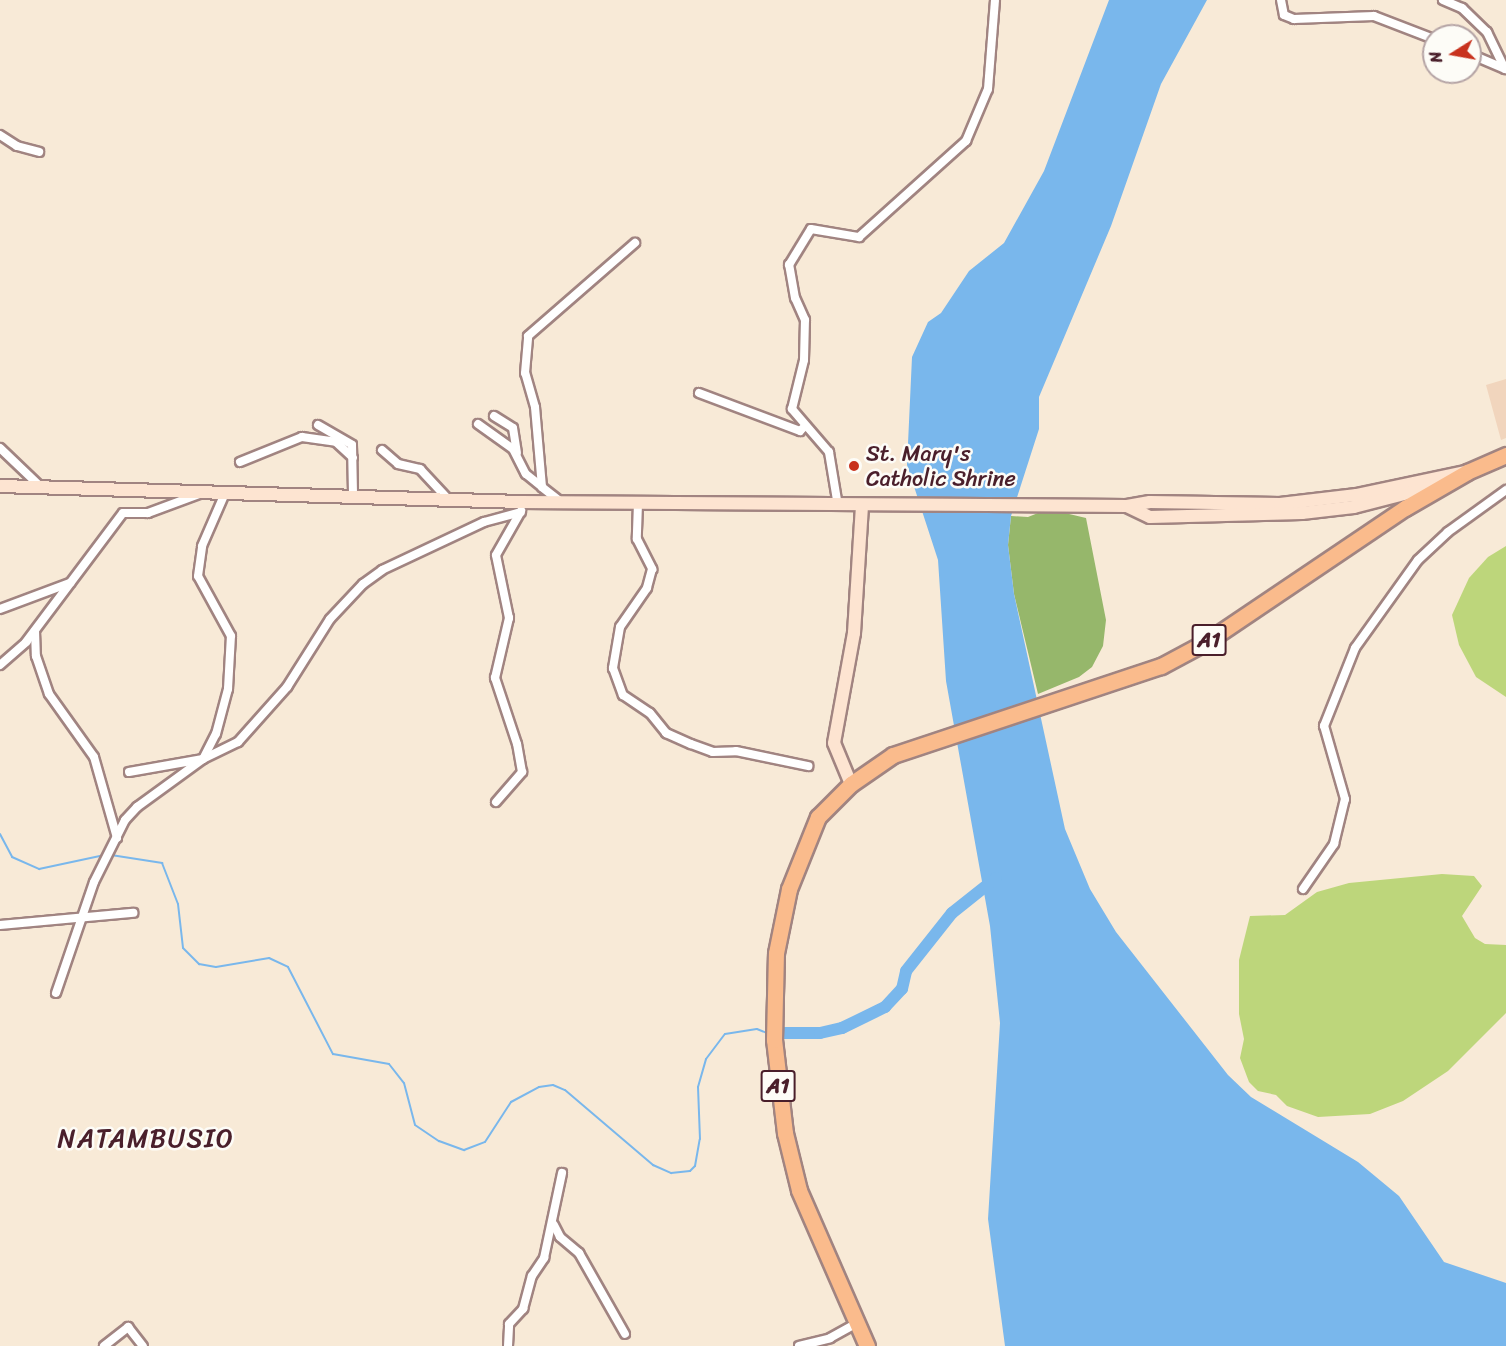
<!DOCTYPE html>
<style>
body{margin:0}
#map{position:relative;width:1506px;height:1346px;overflow:hidden;background:#f8ead7;font-family:Sriracha,sans-serif}
div>[style]{position:absolute}
[style*='--x']{left:calc(var(--x)*1px);top:calc(var(--y)*1px);width:calc(var(--w)*1px);rotate:calc(var(--a)*1deg)}
.built>*{inset:0;background:#f1d5bd}
.green>*{inset:0;background:#bdd67b}
.forest>*{inset:0;background:#96b76b}
.water>*{inset:0;background:#79b7ec}
.stream>*{height:2px;margin:-1px;padding:0 1px;transform-origin:1px;border-radius:1px;background:#79b7ec}
.river>*{height:12px;margin:-6px;padding:0 6px;transform-origin:6px;border-radius:6px;background:#79b7ec}
.roads{filter:drop-shadow(2px 0 #a18481) drop-shadow(-2px 0 #a18481) drop-shadow(0 2px #a18481) drop-shadow(0 -2px #a18481)}
.street>*{height:8px;margin:-4px;padding:0 4px;transform-origin:4px;border-radius:4px;background:#fff}
.secondary>*{height:12px;margin:-6px;padding:0 6px;transform-origin:6px;border-radius:6px;background:#fde4d1}
.highway>*{height:15px;margin:-7.5px;padding:0 7.5px;transform-origin:7.5px;border-radius:7.5px;background:#fabb8c}
.dots>*{width:16px;height:16px;translate:-50% -50%;box-sizing:border-box;border:3px solid #fdfcf7;border-radius:50%}
span{translate:-50% -50%;white-space:nowrap;text-align:center;line-height:1.15;-webkit-text-stroke:5px #fdfcf7;paint-order:stroke}
.shield-label span{padding:2px 4px;background:#fdfcf7;border:2px solid;border-radius:4px;-webkit-text-stroke-width:0}
.shield-label{font-size:21px;color:#4a1f2b;font-weight:700}
.poi-label{font-size:22px;color:#4a1f2b}
.left{translate:0 -50%;text-align:left}
.quarter-label{font-size:26px;color:#4a1f2b;letter-spacing:1.5px}
.north{position:absolute;left:1422px;top:24px;width:60px;height:60px;box-sizing:border-box;background:#fdfcf7;border:2px solid #b5a4a5;border-radius:50%;rotate:259deg;font-size:16px;font-weight:700;line-height:24px;text-align:center;color:#4a1f2b}
.north::after{content:'';display:block;margin:auto;width:21px;height:27px;background:#c8321e;clip-path:polygon(50% 0,100% 100%,50% 72%,0 100%)}
</style>
<div id="map">
<div class="built">
<i style="clip-path:polygon(1506px 379px,1506px 438px,1501px 440px,1486px 385px)"></i>
</div>
<div class="green">
<i style="clip-path:polygon(1506px 546px,1506px 697px,1476px 677px,1459px 645px,1452px 615px,1469px 578px,1488px 557px)"></i>
<i style="clip-path:polygon(1442px 874px,1474px 876px,1482px 886px,1462px 916px,1475px 938px,1485px 944px,1506px 945px,1506px 1013px,1448px 1071px,1403px 1101px,1370px 1114px,1318px 1117px,1287px 1106px,1276px 1095px,1258px 1091px,1249px 1082px,1240px 1058px,1244px 1039px,1239px 1014px,1239px 960px,1250px 916px,1285px 915px,1317px 892px,1349px 883px)"></i>
</div>
<div class="forest">
<i style="clip-path:polygon(1048px 509px,1086px 518px,1106px 620px,1103px 646px,1092px 667px,1079px 677px,1038px 694px,1014px 594px,1008px 545px,1011px 516px,1028px 517px)"></i>
</div>
<div class="water">
<i style="clip-path:polygon(1109px 0,1207px 0,1161px 84px,1111px 226px,1039px 397px,1039px 429px,1011px 516px,1008px 545px,1014px 594px,1065px 829px,1090px 889px,1116px 932px,1228px 1075px,1251px 1097px,1358px 1162px,1399px 1196px,1444px 1262px,1506px 1283px,1506px 1346px,1005px 1346px,988px 1219px,1000px 1023px,990px 926px,946px 681px,938px 560px,907px 465px,912px 357px,928px 322px,941px 313px,969px 271px,1004px 243px,1044px 171px)"></i>
</div>
<div class="stream">
<i style="--x:0;--y:834;--w:26;--a:62"></i>
<i style="--x:12;--y:857;--w:30;--a:24"></i>
<i style="--x:39;--y:869;--w:67;--a:-12"></i>
<i style="--x:111;--y:855;--w:52;--a:8.9"></i>
<i style="--x:162;--y:863;--w:44;--a:68.7"></i>
<i style="--x:178;--y:904;--w:44;--a:83.5"></i>
<i style="--x:183;--y:948;--w:23;--a:45"></i>
<i style="--x:199;--y:964;--w:17;--a:10"></i>
<i style="--x:216;--y:967;--w:54;--a:-9.6"></i>
<i style="--x:269;--y:958;--w:21;--a:25"></i>
<i style="--x:288;--y:967;--w:98;--a:62.7"></i>
<i style="--x:333;--y:1054;--w:57;--a:10.1"></i>
<i style="--x:389;--y:1064;--w:24;--a:52"></i>
<i style="--x:404;--y:1083;--w:43;--a:75.3"></i>
<i style="--x:415;--y:1125;--w:29;--a:34"></i>
<i style="--x:439;--y:1141;--w:27;--a:20"></i>
<i style="--x:464;--y:1150;--w:22;--a:-21"></i>
<i style="--x:485;--y:1142;--w:48;--a:-57"></i>
<i style="--x:511;--y:1102;--w:32;--a:-28"></i>
<i style="--x:539;--y:1087;--w:14;--a:-8"></i>
<i style="--x:553;--y:1085;--w:13;--a:23"></i>
<i style="--x:565;--y:1090;--w:116;--a:40.4"></i>
<i style="--x:653;--y:1165;--w:20;--a:24"></i>
<i style="--x:671;--y:1173;--w:19;--a:-6"></i>
<i style="--x:690;--y:1171;--w:7;--a:-45"></i>
<i style="--x:695;--y:1166;--w:27;--a:-80"></i>
<i style="--x:700;--y:1139;--w:52;--a:-92.2"></i>
<i style="--x:698;--y:1087;--w:29;--a:-74"></i>
<i style="--x:706;--y:1059;--w:31;--a:-53"></i>
<i style="--x:725;--y:1034;--w:32;--a:-9"></i>
<i style="--x:757;--y:1029;--w:11;--a:22"></i>
</div>
<div class="river">
<i style="--x:776;--y:1033;--w:44;--a:0"></i>
<i style="--x:820;--y:1033;--w:23;--a:-13"></i>
<i style="--x:842;--y:1028;--w:48;--a:-26"></i>
<i style="--x:885;--y:1007;--w:25;--a:-47"></i>
<i style="--x:902;--y:989;--w:18;--a:-77"></i>
<i style="--x:906;--y:971;--w:74;--a:-51.6"></i>
<i style="--x:952;--y:913;--w:56;--a:-38.5"></i>
</div>
<div class="roads">
<div class="street">
<i style="--x:1281;--y:0;--w:15;--a:79"></i>
<i style="--x:1284;--y:15;--w:11;--a:22"></i>
<i style="--x:1294;--y:19;--w:80;--a:-2.1"></i>
<i style="--x:1374;--y:16;--w:64;--a:21"></i>
<i style="--x:1443;--y:0;--w:21;--a:23"></i>
<i style="--x:1462;--y:8;--w:35;--a:44"></i>
<i style="--x:1487;--y:32;--w:41;--a:64.1"></i>
<i style="--x:1470;--y:54;--w:39;--a:23"></i>
<i style="--x:0;--y:135;--w:20;--a:33"></i>
<i style="--x:17;--y:146;--w:23;--a:15"></i>
<i style="--x:699;--y:393;--w:108;--a:20.6"></i>
<i style="--x:800;--y:431;--w:6;--a:-45"></i>
<i style="--x:494;--y:416;--w:22;--a:32"></i>
<i style="--x:513;--y:428;--w:25;--a:81"></i>
<i style="--x:478;--y:424;--w:43;--a:35.5"></i>
<i style="--x:513;--y:449;--w:28;--a:63"></i>
<i style="--x:526;--y:474;--w:21;--a:39"></i>
<i style="--x:318;--y:425;--w:39;--a:30"></i>
<i style="--x:352;--y:445;--w:49;--a:88.8"></i>
<i style="--x:0;--y:448;--w:57;--a:43.6"></i>
<i style="--x:382;--y:450;--w:21;--a:41"></i>
<i style="--x:398;--y:464;--w:23;--a:13"></i>
<i style="--x:420;--y:469;--w:40;--a:47"></i>
<i style="--x:240;--y:462;--w:67;--a:-22"></i>
<i style="--x:302;--y:437;--w:34;--a:8"></i>
<i style="--x:336;--y:442;--w:23;--a:43"></i>
<i style="--x:561;--y:502;--w:24;--a:-142"></i>
<i style="--x:542;--y:487;--w:80;--a:-95"></i>
<i style="--x:535;--y:407;--w:35;--a:-106"></i>
<i style="--x:525;--y:373;--w:37;--a:-85"></i>
<i style="--x:528;--y:336;--w:142;--a:-41"></i>
<i style="--x:638;--y:503;--w:36;--a:92"></i>
<i style="--x:637;--y:539;--w:34;--a:63"></i>
<i style="--x:652;--y:569;--w:20;--a:105"></i>
<i style="--x:647;--y:588;--w:47;--a:124.7"></i>
<i style="--x:620;--y:627;--w:42;--a:99.7"></i>
<i style="--x:613;--y:668;--w:29;--a:70"></i>
<i style="--x:623;--y:695;--w:32;--a:34"></i>
<i style="--x:650;--y:713;--w:26;--a:51"></i>
<i style="--x:666;--y:733;--w:27;--a:24"></i>
<i style="--x:691;--y:744;--w:23;--a:20"></i>
<i style="--x:713;--y:752;--w:23;--a:-2"></i>
<i style="--x:736;--y:751;--w:74;--a:11.8"></i>
<i style="--x:838;--y:506;--w:55;--a:-99.5"></i>
<i style="--x:829;--y:452;--w:57;--a:-130.7"></i>
<i style="--x:792;--y:409;--w:50;--a:-76.2"></i>
<i style="--x:804;--y:360;--w:40;--a:-88.6"></i>
<i style="--x:805;--y:320;--w:24;--a:-114"></i>
<i style="--x:795;--y:298;--w:34;--a:-100"></i>
<i style="--x:789;--y:265;--w:42;--a:-58.6"></i>
<i style="--x:811;--y:229;--w:49;--a:9.5"></i>
<i style="--x:859;--y:237;--w:144;--a:-41.9"></i>
<i style="--x:966;--y:141;--w:56;--a:-67.1"></i>
<i style="--x:988;--y:89;--w:89;--a:-85.5"></i>
<i style="--x:0;--y:609;--w:75;--a:-20.4"></i>
<i style="--x:35;--y:631;--w:25;--a:88"></i>
<i style="--x:36;--y:656;--w:40;--a:71.1"></i>
<i style="--x:49;--y:694;--w:77;--a:54.5"></i>
<i style="--x:94;--y:757;--w:84;--a:74.1"></i>
<i style="--x:0;--y:665;--w:35;--a:-41"></i>
<i style="--x:26;--y:642;--w:161;--a:-53.1"></i>
<i style="--x:123;--y:513;--w:25;--a:0"></i>
<i style="--x:148;--y:513;--w:54;--a:-20.4"></i>
<i style="--x:129;--y:772;--w:75;--a:-10"></i>
<i style="--x:203;--y:759;--w:28;--a:-63"></i>
<i style="--x:216;--y:734;--w:47;--a:-75.1"></i>
<i style="--x:228;--y:689;--w:53;--a:-86.8"></i>
<i style="--x:231;--y:636;--w:68;--a:-118.8"></i>
<i style="--x:198;--y:576;--w:30;--a:-82"></i>
<i style="--x:202;--y:546;--w:58;--a:-66.5"></i>
<i style="--x:496;--y:802;--w:40;--a:-49"></i>
<i style="--x:522;--y:772;--w:28;--a:-100"></i>
<i style="--x:517;--y:744;--w:70;--a:-108.4"></i>
<i style="--x:495;--y:678;--w:62;--a:-76.9"></i>
<i style="--x:509;--y:618;--w:64;--a:-101.7"></i>
<i style="--x:496;--y:555;--w:51;--a:-60.4"></i>
<i style="--x:1303;--y:889;--w:55;--a:-55.4"></i>
<i style="--x:1334;--y:844;--w:46;--a:-76.3"></i>
<i style="--x:1345;--y:799;--w:76;--a:-106"></i>
<i style="--x:1324;--y:726;--w:84;--a:-68.3"></i>
<i style="--x:1355;--y:648;--w:108;--a:-54.4"></i>
<i style="--x:1418;--y:560;--w:41;--a:-43"></i>
<i style="--x:1448;--y:532;--w:72;--a:-35.9"></i>
<i style="--x:0;--y:925;--w:134;--a:-5.2"></i>
<i style="--x:56;--y:993;--w:117;--a:-71.1"></i>
<i style="--x:94;--y:882;--w:69;--a:-63.4"></i>
<i style="--x:125;--y:820;--w:18;--a:-47"></i>
<i style="--x:137;--y:807;--w:82;--a:-36"></i>
<i style="--x:203;--y:759;--w:39;--a:-26"></i>
<i style="--x:238;--y:742;--w:74;--a:-48.3"></i>
<i style="--x:287;--y:687;--w:80;--a:-57.7"></i>
<i style="--x:330;--y:619;--w:48;--a:-46.7"></i>
<i style="--x:363;--y:584;--w:24;--a:-36"></i>
<i style="--x:382;--y:570;--w:113;--a:-25.2"></i>
<i style="--x:484;--y:522;--w:38;--a:-15"></i>
<i style="--x:554;--y:1225;--w:13;--a:63"></i>
<i style="--x:560;--y:1237;--w:25;--a:40"></i>
<i style="--x:579;--y:1253;--w:93;--a:60.4"></i>
<i style="--x:104;--y:1346;--w:31;--a:-38"></i>
<i style="--x:128;--y:1327;--w:24;--a:52"></i>
<i style="--x:508;--y:1346;--w:22;--a:-87"></i>
<i style="--x:509;--y:1324;--w:21;--a:-47"></i>
<i style="--x:523;--y:1309;--w:34;--a:-75"></i>
<i style="--x:532;--y:1276;--w:22;--a:-56"></i>
<i style="--x:544;--y:1258;--w:87;--a:-78"></i>
<i style="--x:799;--y:1346;--w:32;--a:-14"></i>
<i style="--x:830;--y:1338;--w:31;--a:-29"></i>
</div>
<div class="secondary">
<i style="--x:0;--y:486;--w:520;--a:1.76"></i>
<i style="--x:520;--y:502;--w:607;--a:0.38"></i>
<i style="--x:1127;--y:506;--w:23;--a:-10"></i>
<i style="--x:1150;--y:502;--w:130;--a:0.9"></i>
<i style="--x:1280;--y:504;--w:77;--a:-6.8"></i>
<i style="--x:1356;--y:495;--w:111;--a:-11.9"></i>
<i style="--x:1127;--y:506;--w:25;--a:26"></i>
<i style="--x:1150;--y:517;--w:152;--a:-1.5"></i>
<i style="--x:1302;--y:513;--w:52;--a:-6.6"></i>
<i style="--x:1354;--y:507;--w:84;--a:-14.5"></i>
<i style="--x:851;--y:784;--w:44;--a:-112.5"></i>
<i style="--x:834;--y:743;--w:112;--a:-79.7"></i>
<i style="--x:854;--y:633;--w:127;--a:-86.4"></i>
</div>
<div class="highway">
<i style="--x:867;--y:1346;--w:170;--a:-113.6"></i>
<i style="--x:799;--y:1190;--w:59;--a:-103.8"></i>
<i style="--x:785;--y:1133;--w:94;--a:-96.7"></i>
<i style="--x:774;--y:1040;--w:87;--a:-88.7"></i>
<i style="--x:776;--y:953;--w:65;--a:-78.5"></i>
<i style="--x:789;--y:889;--w:78;--a:-68.1"></i>
<i style="--x:818;--y:817;--w:47;--a:-45"></i>
<i style="--x:851;--y:784;--w:51;--a:-34.6"></i>
<i style="--x:893;--y:755;--w:282;--a:-18.4"></i>
<i style="--x:1161;--y:666;--w:51;--a:-28.1"></i>
<i style="--x:1206;--y:642;--w:240;--a:-34"></i>
<i style="--x:1405;--y:508;--w:72;--a:-30.1"></i>
<i style="--x:1467;--y:472;--w:43;--a:-23.6"></i>
</div>
</div>
<div class="dots">
<i style="left:854px;top:466px;background:#c8321e"></i>
</div>
<div class="shield-label">
<span style="left:1209px;top:640px">A1</span>
<span style="left:778px;top:1086px">A1</span>
</div>
<div class="poi-label">
<span class="left" style="left:866px;top:466px">St. Mary's<br>Catholic Shrine</span>
</div>
<div class="quarter-label">
<span style="left:146px;top:1139px">NATAMBUSIO</span>
</div>
<div class="north">N</div>
</div>
